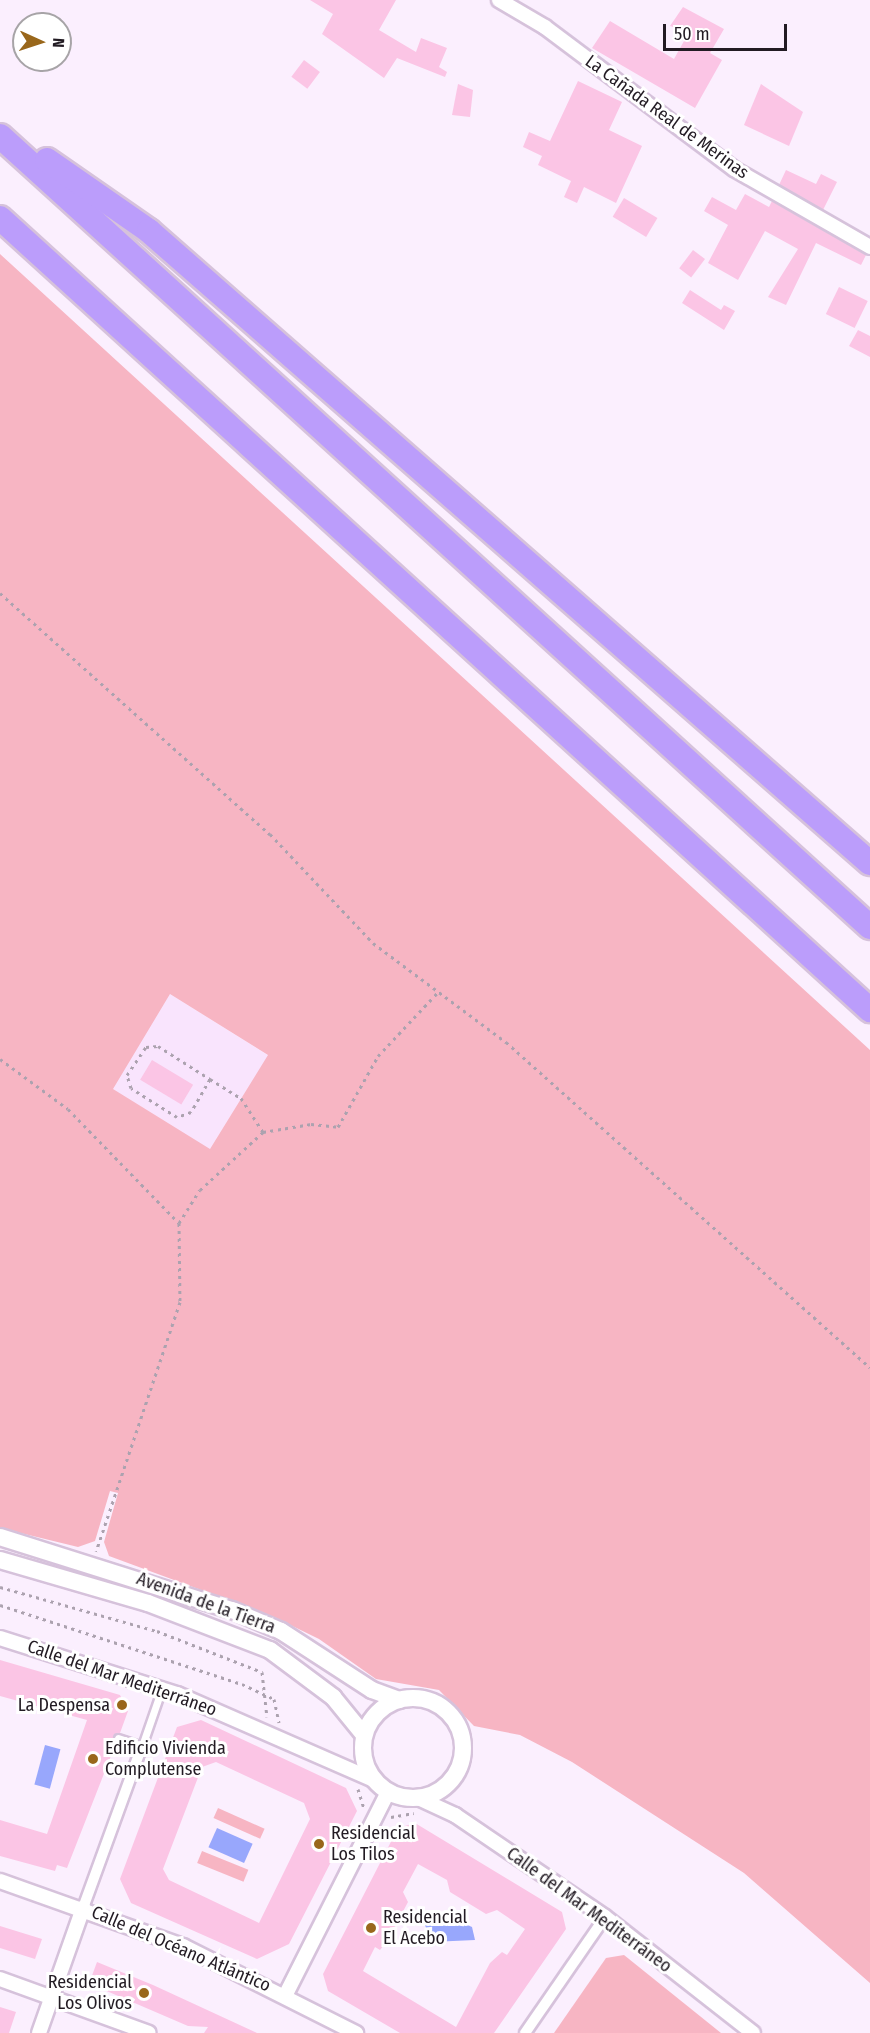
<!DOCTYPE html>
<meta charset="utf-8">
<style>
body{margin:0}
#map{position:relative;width:870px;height:2033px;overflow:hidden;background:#fbeffe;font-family:"Fira Sans Condensed",sans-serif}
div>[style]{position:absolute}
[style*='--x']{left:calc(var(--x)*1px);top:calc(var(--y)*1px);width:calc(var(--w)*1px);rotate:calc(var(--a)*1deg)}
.built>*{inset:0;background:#f9e4fd;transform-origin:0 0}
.green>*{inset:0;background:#f7b5c3;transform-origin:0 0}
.water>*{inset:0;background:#98a7fc;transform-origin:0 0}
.building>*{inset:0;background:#fbc5e5;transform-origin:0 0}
.path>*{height:3px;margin-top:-1.5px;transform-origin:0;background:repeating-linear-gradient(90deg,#aca2af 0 3px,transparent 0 7.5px)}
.roads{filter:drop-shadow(2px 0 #d6c2db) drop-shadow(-2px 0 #d6c2db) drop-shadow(0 2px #d6c2db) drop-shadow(0 -2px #d6c2db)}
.service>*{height:7px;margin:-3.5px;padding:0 3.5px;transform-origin:3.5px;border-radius:3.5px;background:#fff}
.pedestrian>*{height:10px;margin:-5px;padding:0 5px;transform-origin:5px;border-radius:5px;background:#fff}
.minor>*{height:14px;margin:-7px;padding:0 7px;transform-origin:7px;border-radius:7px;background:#fff}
.tertiary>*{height:16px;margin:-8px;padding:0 8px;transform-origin:8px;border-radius:8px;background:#fff}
.tertiary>.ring{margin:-8px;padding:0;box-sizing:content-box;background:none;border:16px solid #fff;border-radius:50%}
.motorway>*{height:24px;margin:-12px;padding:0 12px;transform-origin:12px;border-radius:12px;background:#bb9dfb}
.dots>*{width:16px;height:16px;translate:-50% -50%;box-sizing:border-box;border:3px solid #fff;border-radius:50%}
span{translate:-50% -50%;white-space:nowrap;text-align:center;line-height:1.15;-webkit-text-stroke:6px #fff;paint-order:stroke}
.street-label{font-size:18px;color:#221b23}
.poi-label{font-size:18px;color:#221b23}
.right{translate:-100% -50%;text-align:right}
.left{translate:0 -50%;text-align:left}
.north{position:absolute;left:12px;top:12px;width:60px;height:60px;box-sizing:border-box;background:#fff;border:2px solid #a7a4a7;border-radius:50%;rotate:93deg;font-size:16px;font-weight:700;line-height:24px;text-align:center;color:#221b23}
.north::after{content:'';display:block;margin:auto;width:21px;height:27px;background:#99671b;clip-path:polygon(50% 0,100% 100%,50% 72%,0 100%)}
.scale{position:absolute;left:663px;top:24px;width:124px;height:27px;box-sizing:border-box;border:3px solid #221b23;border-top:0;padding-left:8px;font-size:18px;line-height:21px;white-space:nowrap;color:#221b23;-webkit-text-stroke:4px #fff;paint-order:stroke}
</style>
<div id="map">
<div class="built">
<i style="left:170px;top:994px;width:116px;height:111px;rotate:32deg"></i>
</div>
<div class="green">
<i style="clip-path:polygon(evenodd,0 254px,870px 1050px,870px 1983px,744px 1873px,572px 1762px,520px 1735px,474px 1726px,439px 1690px,376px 1679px,319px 1639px,274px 1617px,109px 1556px,104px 1542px,118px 1493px,110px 1491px,95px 1541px,78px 1547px,0 1528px,0 254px,170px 994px,268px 1055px,210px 1149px,113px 1089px,170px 994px)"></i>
<i style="left:218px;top:1808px;width:51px;height:11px;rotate:24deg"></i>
<i style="left:202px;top:1851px;width:50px;height:13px;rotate:22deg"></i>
<i style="clip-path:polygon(624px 1955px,721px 2033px,554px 2033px,606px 1958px)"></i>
</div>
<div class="water">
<i style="left:45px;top:1745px;width:16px;height:41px;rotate:15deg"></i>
<i style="left:217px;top:1828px;width:39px;height:21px;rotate:24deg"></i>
<i style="clip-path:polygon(440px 1913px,472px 1927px,475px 1940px,431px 1942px,425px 1925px)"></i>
</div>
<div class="building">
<i style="clip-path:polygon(310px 0,396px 0,379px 30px,416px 52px,421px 38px,447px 48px,439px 67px,447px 72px,445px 77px,397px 58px,384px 78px,322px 34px,333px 14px)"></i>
<i style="clip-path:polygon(683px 7px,724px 29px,710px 53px,722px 60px,695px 108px,592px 48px,610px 21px,674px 59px,689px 32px,670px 26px)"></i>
<i style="left:304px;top:60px;width:20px;height:21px;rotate:37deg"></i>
<i style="clip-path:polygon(578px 81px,622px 102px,609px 130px,642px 146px,616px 203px,584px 187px,577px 203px,564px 197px,571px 181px,538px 165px,542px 156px,523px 147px,529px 132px,550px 141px)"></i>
<i style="clip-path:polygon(458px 84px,473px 90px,470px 117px,452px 115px)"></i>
<i style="clip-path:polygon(761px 84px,803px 112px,789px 146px,744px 125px)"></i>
<i style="clip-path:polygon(786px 170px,816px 184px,821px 174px,837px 182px,823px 210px,779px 185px)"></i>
<i style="clip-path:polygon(745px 194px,769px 207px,772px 201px,866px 255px,861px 265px,816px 243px,786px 305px,768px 297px,798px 249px,765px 231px,738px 280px,708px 263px,728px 225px,704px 211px,712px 197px,736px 210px)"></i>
<i style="left:624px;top:198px;width:39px;height:22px;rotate:31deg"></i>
<i style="left:693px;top:250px;width:15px;height:23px;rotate:37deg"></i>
<i style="left:839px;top:287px;width:32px;height:30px;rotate:26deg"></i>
<i style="clip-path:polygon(690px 290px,721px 310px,724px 305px,735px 311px,724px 330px,682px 303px)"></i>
<i style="clip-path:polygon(858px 330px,870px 336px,870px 357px,849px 346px)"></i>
<i style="left:152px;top:1060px;width:48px;height:23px;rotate:31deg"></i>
<i style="clip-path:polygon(0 1660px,120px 1695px,128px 1711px,120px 1733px,113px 1736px,116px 1743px,67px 1868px,57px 1865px,55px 1871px,0 1856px,0 1820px,47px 1834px,87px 1720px,0 1696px)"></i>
<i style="clip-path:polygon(evenodd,201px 1720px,346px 1788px,357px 1811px,289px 1944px,257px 1959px,131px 1903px,120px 1879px,177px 1727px,201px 1720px,216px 1762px,304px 1803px,310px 1819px,259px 1923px,169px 1880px,163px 1869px,202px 1767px,216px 1762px)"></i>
<i style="clip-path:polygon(evenodd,415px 1823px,562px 1912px,566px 1929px,494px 2033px,400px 2033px,328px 1991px,323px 1974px,398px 1828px,415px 1823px,418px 1864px,447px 1880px,450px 1892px,486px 1914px,497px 1910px,525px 1929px,507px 1955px,502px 1952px,490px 1963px,456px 2027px,363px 1971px,375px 1947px,380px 1950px,388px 1940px,408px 1902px,403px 1892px,418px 1864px)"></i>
<i style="clip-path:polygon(0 1926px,42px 1939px,35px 1959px,0 1948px)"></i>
<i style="clip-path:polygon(97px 1962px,153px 1985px,257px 2033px,204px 2033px,208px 2027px,188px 2026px,95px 1986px,90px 1981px)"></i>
<i style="clip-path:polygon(0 2007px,16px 2012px,9px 2033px,0 2033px)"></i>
</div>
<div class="path">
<i style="--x:0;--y:593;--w:362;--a:41.8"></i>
<i style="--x:270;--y:834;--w:150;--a:46.6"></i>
<i style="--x:373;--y:943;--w:166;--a:36.7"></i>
<i style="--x:506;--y:1042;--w:488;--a:41.8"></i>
<i style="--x:0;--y:1059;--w:84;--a:36.3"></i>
<i style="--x:68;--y:1109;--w:159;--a:45.8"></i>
<i style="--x:179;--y:1223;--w:79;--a:89.3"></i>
<i style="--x:180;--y:1302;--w:263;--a:108.6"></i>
<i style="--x:210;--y:1079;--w:38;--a:120"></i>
<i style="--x:191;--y:1112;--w:15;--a:160"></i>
<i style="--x:177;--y:1117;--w:54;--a:-147.8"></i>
<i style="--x:131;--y:1088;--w:14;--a:-107"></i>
<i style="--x:127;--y:1075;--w:34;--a:-56"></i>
<i style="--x:146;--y:1047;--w:12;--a:-5"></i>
<i style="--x:158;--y:1046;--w:62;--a:32.4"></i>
<i style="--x:210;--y:1079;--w:36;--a:32"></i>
<i style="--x:241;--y:1098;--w:40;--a:57.1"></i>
<i style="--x:179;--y:1223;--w:39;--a:-58"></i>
<i style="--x:200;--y:1190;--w:86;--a:-42.6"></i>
<i style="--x:263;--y:1132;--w:49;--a:-9.5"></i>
<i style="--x:311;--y:1124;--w:27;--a:6"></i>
<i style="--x:338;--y:1127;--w:81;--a:-60.6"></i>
<i style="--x:378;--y:1056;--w:88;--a:-46.8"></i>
<i style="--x:0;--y:1587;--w:163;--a:15.7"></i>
<i style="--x:157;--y:1631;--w:113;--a:21.3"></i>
<i style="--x:262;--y:1672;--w:45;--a:83.7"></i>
<i style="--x:0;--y:1605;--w:255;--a:18.1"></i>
<i style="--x:242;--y:1684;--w:35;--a:25"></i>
<i style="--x:274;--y:1699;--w:24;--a:78"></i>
<i style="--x:358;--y:1789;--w:21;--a:73"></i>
<i style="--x:391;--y:1817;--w:23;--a:-10"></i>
</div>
<div class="roads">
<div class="service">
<i style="--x:118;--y:1738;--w:25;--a:18"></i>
<i style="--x:142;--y:1746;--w:61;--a:-71"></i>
</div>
<div class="pedestrian">
<i style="--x:83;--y:1908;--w:172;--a:-70"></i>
<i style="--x:525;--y:2033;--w:141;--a:-55.4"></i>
</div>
<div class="minor">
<i style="--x:499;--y:0;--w:53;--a:30.4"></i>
<i style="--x:545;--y:27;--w:236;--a:36.9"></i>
<i style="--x:734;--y:169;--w:157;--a:29.8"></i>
<i style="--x:0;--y:1638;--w:186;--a:17.6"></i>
<i style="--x:177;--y:1694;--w:215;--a:23.6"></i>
<i style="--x:418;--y:1798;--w:41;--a:24.7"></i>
<i style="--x:455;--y:1815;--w:181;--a:34.2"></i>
<i style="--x:605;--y:1917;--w:188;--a:38.1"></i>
<i style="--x:0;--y:1881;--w:194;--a:19.6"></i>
<i style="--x:183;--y:1946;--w:194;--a:26.7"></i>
<i style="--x:0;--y:1979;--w:158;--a:19.9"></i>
<i style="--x:286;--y:1994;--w:226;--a:-63.2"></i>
<i style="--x:39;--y:2033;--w:133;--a:-70.6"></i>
</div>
<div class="tertiary">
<i style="--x:0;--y:1537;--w:243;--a:17.5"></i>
<i style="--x:232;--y:1610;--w:53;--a:23.2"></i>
<i style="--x:281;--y:1631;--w:108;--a:33"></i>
<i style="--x:372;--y:1690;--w:29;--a:20"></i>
<i style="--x:0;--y:1560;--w:154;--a:16.2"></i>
<i style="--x:148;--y:1603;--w:131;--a:21.1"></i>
<i style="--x:270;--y:1650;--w:79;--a:36.7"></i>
<i style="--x:333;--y:1697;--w:49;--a:50.8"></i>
<i class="ring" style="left:363px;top:1698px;width:84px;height:84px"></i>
</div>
<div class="motorway">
<i style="--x:0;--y:136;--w:1176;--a:42.28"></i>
<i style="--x:47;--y:160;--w:124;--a:34.8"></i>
<i style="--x:149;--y:231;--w:959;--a:41.24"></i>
<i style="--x:0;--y:218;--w:1177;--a:42.31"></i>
</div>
</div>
<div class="dots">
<i style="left:122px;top:1705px;background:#99671b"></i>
<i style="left:93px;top:1759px;background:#99671b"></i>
<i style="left:319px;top:1844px;background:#99671b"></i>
<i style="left:371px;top:1928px;background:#99671b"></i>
<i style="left:144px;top:1993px;background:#99671b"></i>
</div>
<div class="street-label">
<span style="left:667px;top:117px;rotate:36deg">La Cañada Real de Merinas</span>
<span style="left:206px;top:1603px;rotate:20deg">Avenida de la Tierra</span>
<span style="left:122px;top:1678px;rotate:19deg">Calle del Mar Mediterráneo</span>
<span style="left:589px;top:1910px;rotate:36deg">Calle del Mar Mediterráneo</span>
<span style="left:181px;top:1949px;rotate:23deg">Calle del Océano Atlántico</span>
</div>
<div class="poi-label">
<span class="right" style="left:110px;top:1705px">La Despensa</span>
<span class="left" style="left:105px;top:1759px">Edificio Vivienda<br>Complutense</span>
<span class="left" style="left:331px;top:1844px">Residencial<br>Los Tilos</span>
<span class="left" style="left:383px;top:1928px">Residencial<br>El Acebo</span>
<span class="right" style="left:132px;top:1993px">Residencial<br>Los Olivos</span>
</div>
<div class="north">N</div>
<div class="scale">50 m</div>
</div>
